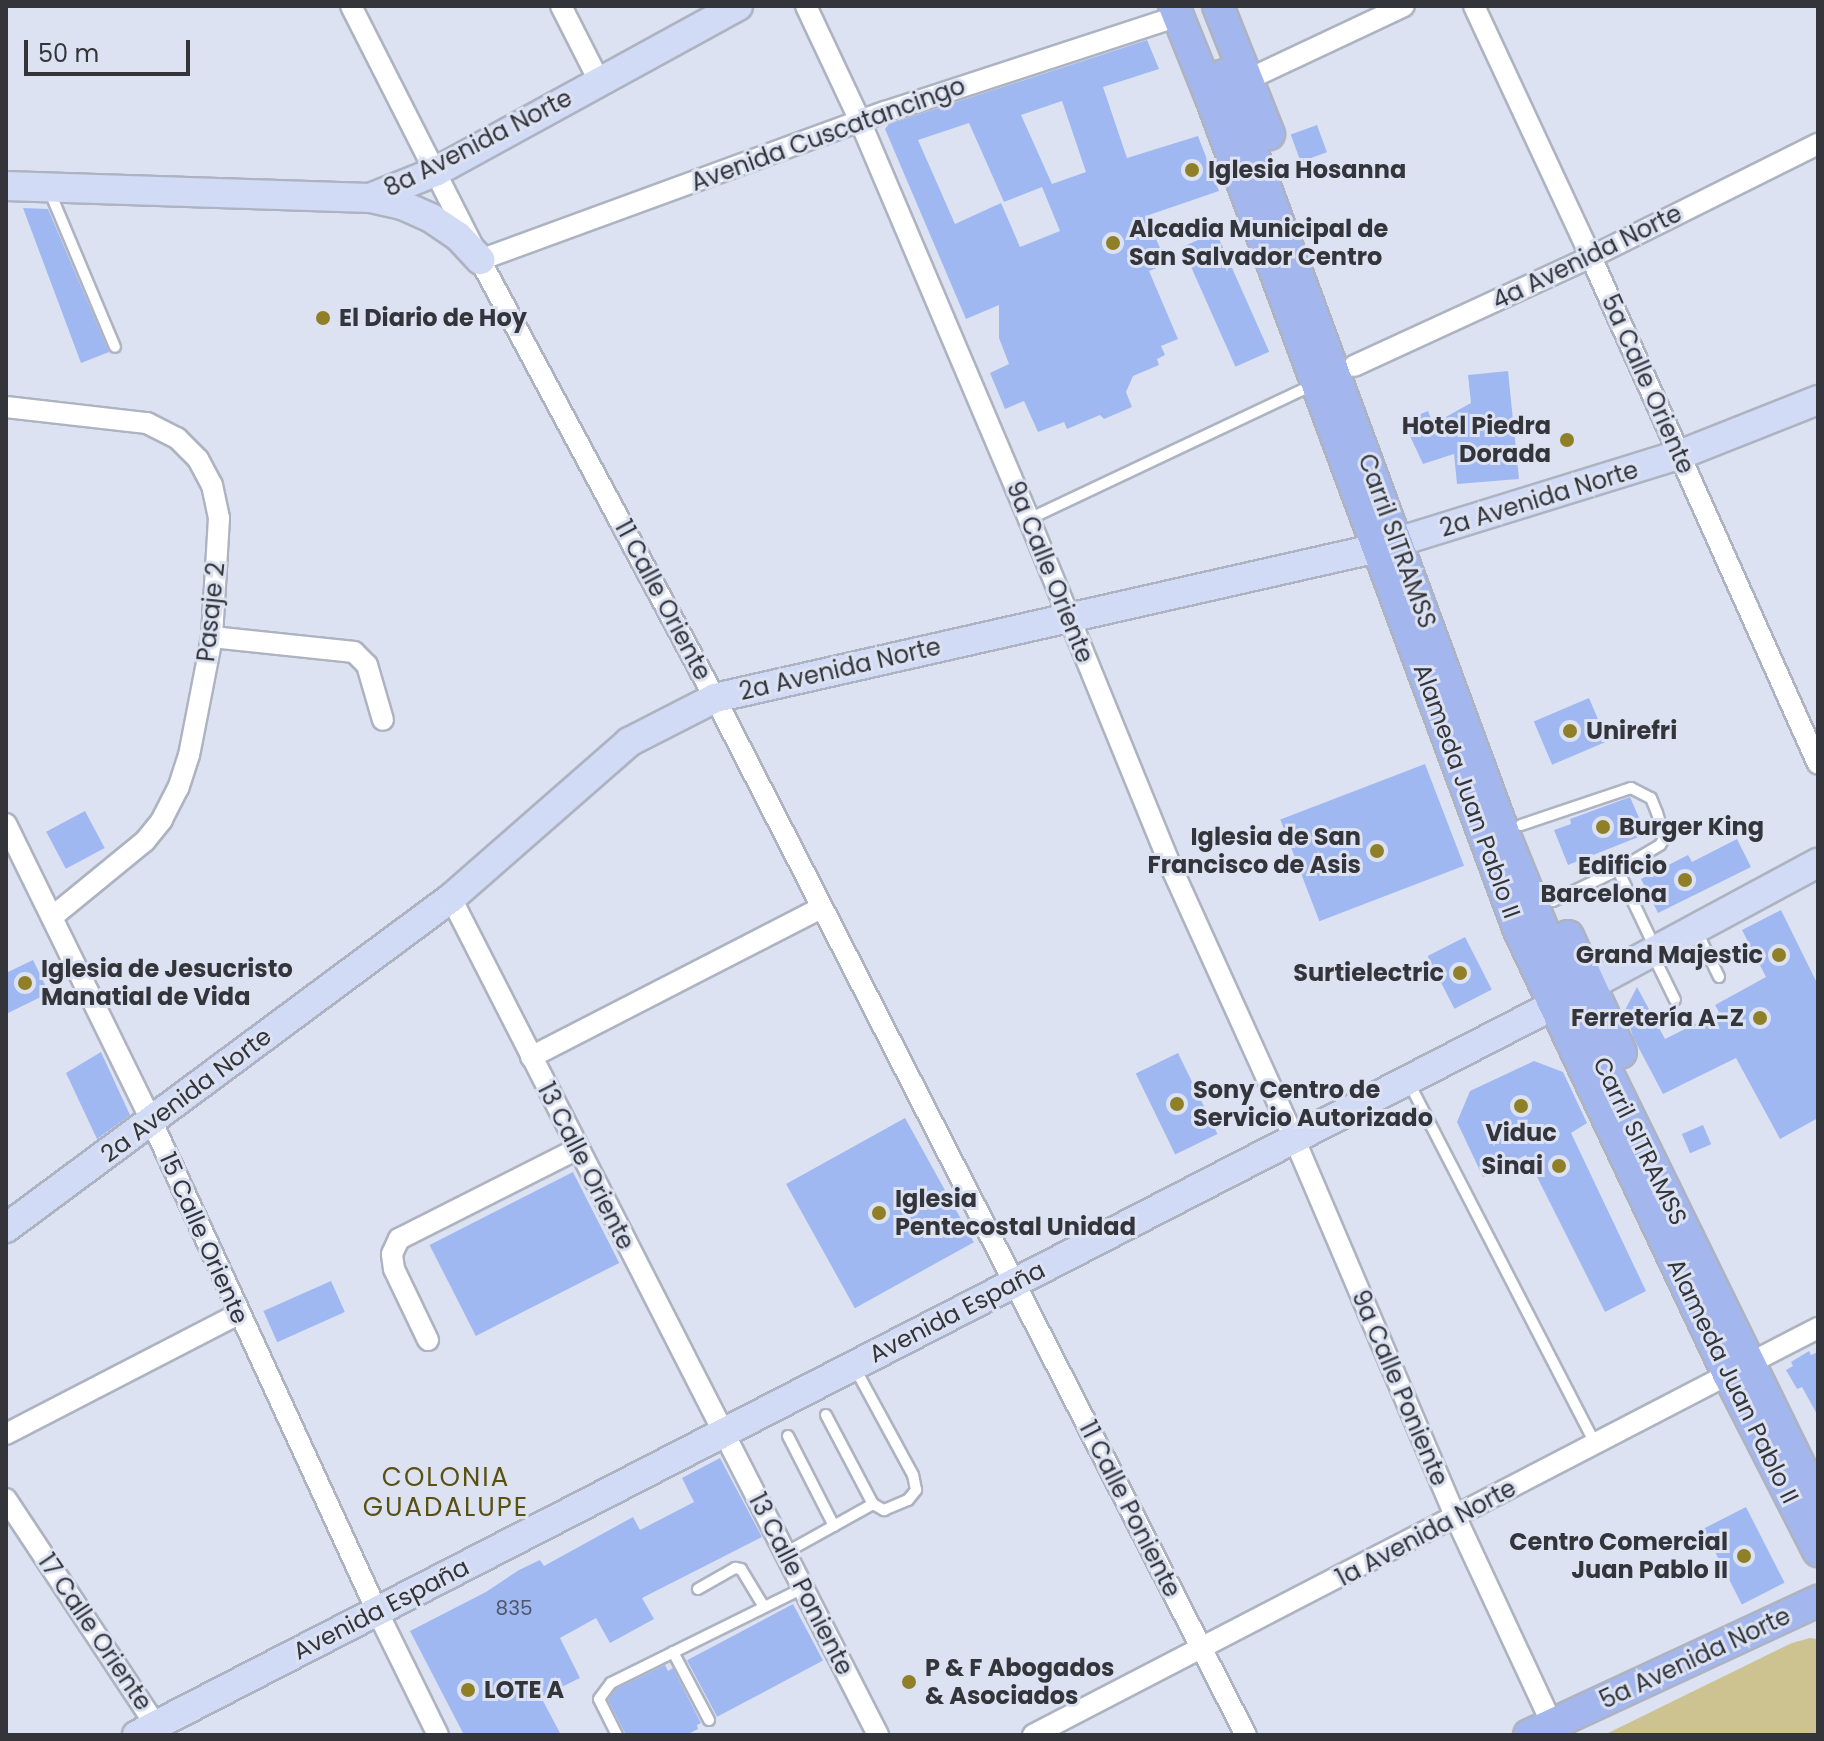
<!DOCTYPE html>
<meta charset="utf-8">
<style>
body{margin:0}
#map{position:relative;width:1824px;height:1741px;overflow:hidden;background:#dce2f1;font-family:Poppins,sans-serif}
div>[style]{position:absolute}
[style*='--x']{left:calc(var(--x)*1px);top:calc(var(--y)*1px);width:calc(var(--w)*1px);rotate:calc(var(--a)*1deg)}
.green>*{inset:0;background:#ccc391}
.building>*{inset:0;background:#a0b8f2;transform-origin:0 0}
.roads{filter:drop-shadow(2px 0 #adb3c1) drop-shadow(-2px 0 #adb3c1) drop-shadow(0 2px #adb3c1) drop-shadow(0 -2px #adb3c1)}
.lane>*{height:10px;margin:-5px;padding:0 5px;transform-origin:5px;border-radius:5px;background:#fff}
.street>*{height:20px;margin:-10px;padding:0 10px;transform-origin:10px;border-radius:10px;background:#fff}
.secondary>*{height:28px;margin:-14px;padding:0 14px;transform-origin:14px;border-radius:14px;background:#d1dbf6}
.primary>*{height:30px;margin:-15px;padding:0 15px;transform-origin:15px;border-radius:15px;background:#a3b7ee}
.dots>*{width:22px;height:22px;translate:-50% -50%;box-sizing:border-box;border:4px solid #dce2f1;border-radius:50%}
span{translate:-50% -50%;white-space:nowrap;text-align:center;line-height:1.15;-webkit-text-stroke:6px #dce2f1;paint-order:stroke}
.number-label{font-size:20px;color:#4e5669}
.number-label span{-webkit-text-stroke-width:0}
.street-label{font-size:24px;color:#33353b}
.poi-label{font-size:24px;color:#33353b;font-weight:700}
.left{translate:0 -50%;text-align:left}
.right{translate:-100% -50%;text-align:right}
.neighbourhood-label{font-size:26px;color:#5a5012;letter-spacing:2px}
.frame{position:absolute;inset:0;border:8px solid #33353b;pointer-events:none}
.scale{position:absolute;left:24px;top:40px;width:166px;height:36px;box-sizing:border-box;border:4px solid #33353b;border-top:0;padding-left:10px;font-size:24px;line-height:28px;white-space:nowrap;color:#33353b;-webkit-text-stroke:6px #dce2f1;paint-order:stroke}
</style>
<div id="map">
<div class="green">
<i style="clip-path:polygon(1810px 1638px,1818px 1639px,1818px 1735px,1604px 1735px,1792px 1643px)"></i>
</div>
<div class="building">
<i style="clip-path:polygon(evenodd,1147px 40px,1159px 69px,1103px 87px,1127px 158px,1198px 136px,1219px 191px,1146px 216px,1167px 264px,1149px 271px,1178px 339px,1161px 346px,1165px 355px,1157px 359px,1159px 365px,1133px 376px,1126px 392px,1132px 407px,1104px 419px,1100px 415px,1067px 429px,1064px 422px,1038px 432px,1024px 401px,1005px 409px,990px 373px,1009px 364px,999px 338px,999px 305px,966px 319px,885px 129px,889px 124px,1147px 40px,1062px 101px,1086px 172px,1052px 184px,1021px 115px,1062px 101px,1147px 40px,969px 123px,1004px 202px,1042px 187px,1060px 231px,1020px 247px,1001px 203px,955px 224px,918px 140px,969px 123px)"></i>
<i style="left:1317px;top:125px;width:29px;height:28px;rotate:70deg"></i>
<i style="clip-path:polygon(23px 208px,48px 209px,109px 352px,81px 363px)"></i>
<i style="left:1216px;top:232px;width:131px;height:37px;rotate:66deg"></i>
<i style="clip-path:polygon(1508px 371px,1519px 479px,1457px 484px,1454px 454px,1423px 464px,1403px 421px,1428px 411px,1433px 424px,1471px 403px,1468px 375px)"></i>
<i style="left:1589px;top:698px;width:47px;height:60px;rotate:67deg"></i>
<i style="left:1425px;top:764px;width:109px;height:155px;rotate:69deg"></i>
<i style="clip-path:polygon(1630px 797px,1646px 834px,1568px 865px,1554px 830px,1571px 824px,1570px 819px)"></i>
<i style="left:85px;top:811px;width:42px;height:44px;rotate:62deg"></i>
<i style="clip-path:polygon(1737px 839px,1751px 867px,1658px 913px,1641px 879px,1688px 855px,1692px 862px)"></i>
<i style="clip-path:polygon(1781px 910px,1818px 985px,1818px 1118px,1780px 1139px,1736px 1058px,1663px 1094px,1633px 1037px,1625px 1010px,1637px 987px,1665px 1039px,1719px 1012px,1715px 1005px,1766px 977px,1742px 930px)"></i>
<i style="left:1465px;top:937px;width:59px;height:42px;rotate:63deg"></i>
<i style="clip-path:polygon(33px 960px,49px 993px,6px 1014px,6px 973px)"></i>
<i style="clip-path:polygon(101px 1052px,130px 1115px,97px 1139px,66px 1073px)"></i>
<i style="left:1178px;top:1053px;width:90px;height:47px;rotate:64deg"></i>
<i style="clip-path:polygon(1534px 1061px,1563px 1072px,1587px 1123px,1571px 1133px,1646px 1291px,1605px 1312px,1526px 1155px,1483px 1177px,1457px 1122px,1470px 1091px)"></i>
<i style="left:905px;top:1118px;width:142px;height:136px;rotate:61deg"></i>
<i style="left:1703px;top:1125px;width:21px;height:23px;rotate:67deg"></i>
<i style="left:573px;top:1172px;width:102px;height:161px;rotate:63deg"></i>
<i style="left:331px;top:1281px;width:34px;height:74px;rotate:66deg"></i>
<i style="clip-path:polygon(1809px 1351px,1811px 1355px,1818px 1352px,1818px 1416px,1802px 1387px,1797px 1389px,1786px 1370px,1793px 1366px,1791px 1362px)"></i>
<i style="clip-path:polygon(720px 1458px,762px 1537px,642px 1598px,654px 1619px,610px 1643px,596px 1618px,560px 1638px,580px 1678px,541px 1697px,561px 1735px,464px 1735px,410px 1631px,486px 1592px,519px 1570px,540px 1560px,544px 1566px,633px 1517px,640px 1530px,694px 1502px,682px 1478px)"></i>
<i style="left:1746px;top:1507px;width:85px;height:48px;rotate:63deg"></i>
<i style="left:793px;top:1604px;width:64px;height:120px;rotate:62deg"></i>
<i style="clip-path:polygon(665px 1665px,668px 1671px,673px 1668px,701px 1723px,697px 1725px,698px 1729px,686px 1735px,626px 1735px,608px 1700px,616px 1689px)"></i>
</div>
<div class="roads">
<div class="lane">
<i style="--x:49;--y:190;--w:170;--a:67.2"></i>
<i style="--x:1029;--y:519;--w:314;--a:-25.3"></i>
<i style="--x:1521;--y:825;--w:116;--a:-18.6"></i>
<i style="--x:1631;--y:788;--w:22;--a:27"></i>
<i style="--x:1651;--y:798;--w:16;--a:68"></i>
<i style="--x:1657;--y:813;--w:25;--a:72"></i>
<i style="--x:1665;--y:837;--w:9;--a:122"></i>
<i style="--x:1660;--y:845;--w:49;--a:149.2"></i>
<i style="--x:1618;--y:870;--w:72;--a:154.5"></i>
<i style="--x:1618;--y:870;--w:86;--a:64.6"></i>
<i style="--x:1697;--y:932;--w:50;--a:63.9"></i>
<i style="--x:1652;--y:953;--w:52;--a:63.9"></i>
<i style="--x:1408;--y:1081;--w:408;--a:62.7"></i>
<i style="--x:826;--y:1415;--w:101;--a:62.2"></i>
<i style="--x:873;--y:1504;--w:13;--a:29"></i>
<i style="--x:884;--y:1510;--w:26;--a:-23"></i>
<i style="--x:908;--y:1500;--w:13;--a:-51"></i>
<i style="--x:916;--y:1490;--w:15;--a:-101"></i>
<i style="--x:913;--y:1475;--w:122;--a:-118.5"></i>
<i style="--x:788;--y:1436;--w:101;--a:62.9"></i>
<i style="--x:785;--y:1553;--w:101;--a:-29.1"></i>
<i style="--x:698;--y:1589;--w:43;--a:-29.6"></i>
<i style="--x:735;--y:1568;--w:6;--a:9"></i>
<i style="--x:741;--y:1569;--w:44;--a:58.8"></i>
<i style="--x:673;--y:1652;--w:77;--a:62.1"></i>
<i style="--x:617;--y:1735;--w:40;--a:-116.6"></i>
<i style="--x:599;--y:1699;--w:20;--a:-53"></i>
<i style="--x:611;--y:1683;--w:214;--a:-26.3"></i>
</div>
<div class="street">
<i style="--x:351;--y:6;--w:285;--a:63.1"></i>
<i style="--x:480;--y:260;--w:497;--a:61.8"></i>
<i style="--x:715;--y:698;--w:1165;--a:62.89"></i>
<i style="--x:561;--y:6;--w:84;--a:63.1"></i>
<i style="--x:806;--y:6;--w:127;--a:64.8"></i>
<i style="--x:860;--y:121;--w:432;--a:67"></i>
<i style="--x:1029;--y:519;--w:378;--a:67.8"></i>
<i style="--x:1172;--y:869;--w:295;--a:65.6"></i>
<i style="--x:1294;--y:1138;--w:413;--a:66.9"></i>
<i style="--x:1456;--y:1518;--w:227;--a:65"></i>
<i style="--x:1474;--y:6;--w:277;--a:65"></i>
<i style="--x:1591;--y:257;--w:555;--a:65.88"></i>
<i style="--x:1249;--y:79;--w:171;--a:-25.2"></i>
<i style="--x:480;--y:260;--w:431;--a:-20.1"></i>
<i style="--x:885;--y:112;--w:308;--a:-18.1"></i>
<i style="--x:1354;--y:366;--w:261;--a:-24.7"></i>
<i style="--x:1591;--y:257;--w:254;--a:-26.5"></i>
<i style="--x:6;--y:407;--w:142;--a:6.5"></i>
<i style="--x:147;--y:423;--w:34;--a:27"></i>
<i style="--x:177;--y:438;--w:30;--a:45"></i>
<i style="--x:198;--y:459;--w:30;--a:62"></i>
<i style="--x:212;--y:485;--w:34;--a:78"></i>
<i style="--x:219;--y:518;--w:119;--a:93.4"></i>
<i style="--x:212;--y:637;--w:120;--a:101"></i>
<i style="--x:189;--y:755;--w:35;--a:108"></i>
<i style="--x:178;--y:788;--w:36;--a:117"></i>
<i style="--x:162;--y:820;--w:27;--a:129"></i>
<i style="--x:145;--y:841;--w:120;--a:140.7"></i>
<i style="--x:212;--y:637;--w:143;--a:6"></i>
<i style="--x:354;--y:652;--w:18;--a:45"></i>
<i style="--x:367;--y:665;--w:57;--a:73.8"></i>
<i style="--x:6;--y:824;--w:332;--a:63.9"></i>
<i style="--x:152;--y:1122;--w:538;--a:65.29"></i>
<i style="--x:377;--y:1611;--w:138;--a:63.8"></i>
<i style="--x:451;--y:898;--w:940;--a:62.97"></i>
<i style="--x:531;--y:1057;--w:326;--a:-27.2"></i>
<i style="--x:428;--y:1340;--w:79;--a:-115.6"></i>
<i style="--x:394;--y:1269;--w:15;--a:-98"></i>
<i style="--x:392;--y:1254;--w:17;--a:-65"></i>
<i style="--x:399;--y:1239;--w:199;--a:-26.8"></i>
<i style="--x:6;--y:1434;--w:261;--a:-27.3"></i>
<i style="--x:6;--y:1499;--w:283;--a:56.5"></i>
<i style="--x:1033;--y:1735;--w:884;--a:-27.41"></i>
</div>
<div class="secondary">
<i style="--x:6;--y:186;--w:364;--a:1.9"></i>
<i style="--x:370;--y:198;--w:72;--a:-21.9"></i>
<i style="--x:437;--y:171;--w:343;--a:-28.7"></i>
<i style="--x:371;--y:198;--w:32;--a:13"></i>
<i style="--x:402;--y:205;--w:32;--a:24"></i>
<i style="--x:431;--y:218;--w:32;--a:34"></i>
<i style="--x:458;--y:236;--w:33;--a:47"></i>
<i style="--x:6;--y:1228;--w:554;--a:-36.56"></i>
<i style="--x:451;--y:898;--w:237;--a:-41.2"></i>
<i style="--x:629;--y:742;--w:97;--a:-27.1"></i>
<i style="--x:715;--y:698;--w:680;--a:-12.75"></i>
<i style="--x:1378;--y:548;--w:315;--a:-17.2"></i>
<i style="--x:1679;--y:455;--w:149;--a:-21.6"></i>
<i style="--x:137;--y:1735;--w:1592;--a:-27.26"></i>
<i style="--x:1552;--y:1006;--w:302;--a:-28.3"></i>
</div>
<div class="primary">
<i style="--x:1174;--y:6;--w:99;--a:68.1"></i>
<i style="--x:1211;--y:98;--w:887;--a:69.69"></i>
<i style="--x:1519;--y:930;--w:491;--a:64.8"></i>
<i style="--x:1728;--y:1374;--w:199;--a:63"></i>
<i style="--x:1218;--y:6;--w:138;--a:68.3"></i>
<i style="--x:1224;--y:75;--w:808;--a:69.73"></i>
<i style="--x:1504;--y:833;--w:176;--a:68"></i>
<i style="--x:1570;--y:996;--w:564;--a:63.93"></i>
<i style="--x:1568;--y:936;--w:128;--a:65.6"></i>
<i style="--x:1529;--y:1735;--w:319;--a:-24.9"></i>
</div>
</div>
<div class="dots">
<i style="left:1192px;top:170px;background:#8f8027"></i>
<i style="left:1113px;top:243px;background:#8f8027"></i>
<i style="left:323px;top:318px;background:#8f8027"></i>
<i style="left:1567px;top:440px;background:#8f8027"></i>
<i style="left:1570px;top:731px;background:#8f8027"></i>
<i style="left:1603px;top:827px;background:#8f8027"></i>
<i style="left:1377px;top:851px;background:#8f8027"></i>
<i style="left:1685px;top:880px;background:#8f8027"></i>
<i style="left:1779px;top:955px;background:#8f8027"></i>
<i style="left:1460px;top:973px;background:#8f8027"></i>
<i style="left:25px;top:983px;background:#8f8027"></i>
<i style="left:1760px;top:1018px;background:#8f8027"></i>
<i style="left:1177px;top:1104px;background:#8f8027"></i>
<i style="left:1521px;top:1106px;background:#8f8027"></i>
<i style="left:1559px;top:1166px;background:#8f8027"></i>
<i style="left:879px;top:1213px;background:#8f8027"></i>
<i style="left:1744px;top:1556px;background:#8f8027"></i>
<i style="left:909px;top:1682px;background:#8f8027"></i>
<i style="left:468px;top:1690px;background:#8f8027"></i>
</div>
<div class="number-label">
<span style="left:514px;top:1608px">835</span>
</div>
<div class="street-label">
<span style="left:828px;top:134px;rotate:-20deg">Avenida Cuscatancingo</span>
<span style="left:478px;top:143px;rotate:-27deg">8a Avenida Norte</span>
<span style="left:1587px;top:257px;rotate:-26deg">4a Avenida Norte</span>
<span style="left:1648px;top:384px;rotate:66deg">5a Calle Oriente</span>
<span style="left:1539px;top:499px;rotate:-17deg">2a Avenida Norte</span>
<span style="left:1397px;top:541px;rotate:70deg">Carril SITRAMSS</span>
<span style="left:1050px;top:572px;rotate:68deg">9a Calle Oriente</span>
<span style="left:663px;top:600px;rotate:62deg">11 Calle Oriente</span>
<span style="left:211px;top:612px;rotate:-84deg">Pasaje 2</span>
<span style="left:840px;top:669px;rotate:-13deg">2a Avenida Norte</span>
<span style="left:1467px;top:791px;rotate:70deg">Alameda Juan Pablo II</span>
<span style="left:186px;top:1095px;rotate:-37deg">2a Avenida Norte</span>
<span style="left:1640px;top:1141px;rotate:64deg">Carril SITRAMSS</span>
<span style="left:586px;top:1166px;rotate:63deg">13 Calle Oriente</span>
<span style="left:204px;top:1238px;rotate:66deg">15 Calle Oriente</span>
<span style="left:957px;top:1312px;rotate:-27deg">Avenida España</span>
<span style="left:1733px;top:1381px;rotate:64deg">Alameda Juan Pablo II</span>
<span style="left:1400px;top:1388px;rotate:67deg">9a Calle Poniente</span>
<span style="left:1130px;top:1509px;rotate:63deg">11 Calle Poniente</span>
<span style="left:1426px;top:1533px;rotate:-28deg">1a Avenida Norte</span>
<span style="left:801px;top:1584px;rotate:63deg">13 Calle Poniente</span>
<span style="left:381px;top:1609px;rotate:-27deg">Avenida España</span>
<span style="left:95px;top:1632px;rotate:56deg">17 Calle Oriente</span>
<span style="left:1695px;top:1658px;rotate:-25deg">5a Avenida Norte</span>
</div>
<div class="poi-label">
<span class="left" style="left:1208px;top:170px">Iglesia Hosanna</span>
<span class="left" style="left:1129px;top:243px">Alcadia Municipal de<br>San Salvador Centro</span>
<span class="left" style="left:339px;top:318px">El Diario de Hoy</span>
<span class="right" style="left:1551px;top:440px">Hotel Piedra<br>Dorada</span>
<span class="left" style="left:1586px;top:731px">Unirefri</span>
<span class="left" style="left:1619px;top:827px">Burger King</span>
<span class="right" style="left:1361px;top:851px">Iglesia de San<br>Francisco de Asis</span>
<span class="right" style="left:1667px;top:880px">Edificio<br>Barcelona</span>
<span class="right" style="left:1763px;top:955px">Grand Majestic</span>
<span class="left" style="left:41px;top:983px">Iglesia de Jesucristo<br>Manatial de Vida</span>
<span class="right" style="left:1444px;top:973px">Surtielectric</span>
<span class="right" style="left:1744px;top:1018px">Ferretería A-Z</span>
<span class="left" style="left:1193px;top:1104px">Sony Centro de<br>Servicio Autorizado</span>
<span style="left:1521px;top:1133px">Viduc</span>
<span class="right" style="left:1543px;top:1166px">Sinai</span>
<span class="left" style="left:895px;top:1213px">Iglesia<br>Pentecostal Unidad</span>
<span class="right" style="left:1728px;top:1556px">Centro Comercial<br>Juan Pablo II</span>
<span class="left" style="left:925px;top:1682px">P &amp; F Abogados<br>&amp; Asociados</span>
<span class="left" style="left:484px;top:1690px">LOTE A</span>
</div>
<div class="neighbourhood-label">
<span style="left:446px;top:1493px">COLONIA<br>GUADALUPE</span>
</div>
<div class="frame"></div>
<div class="scale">50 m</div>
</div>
